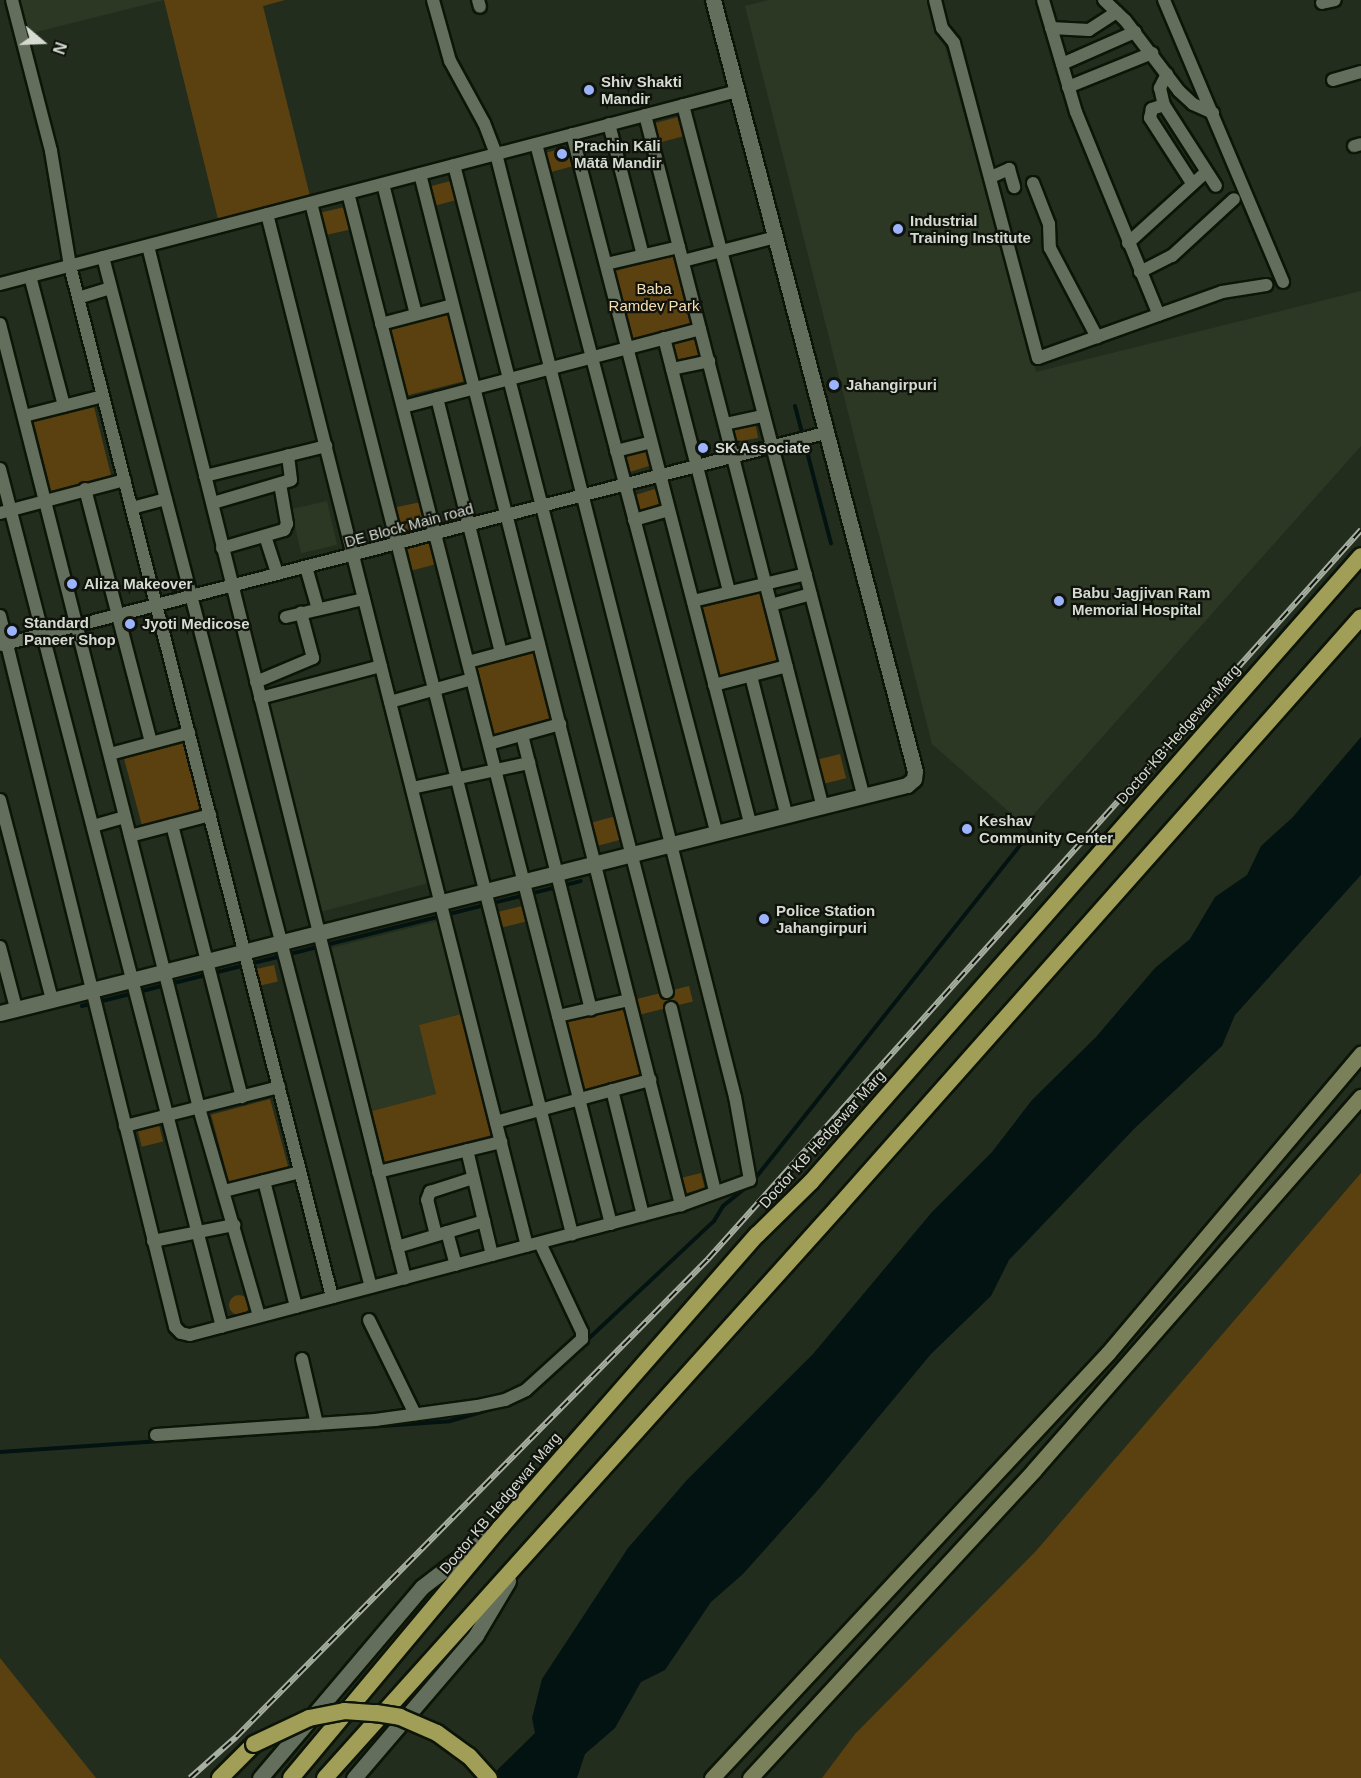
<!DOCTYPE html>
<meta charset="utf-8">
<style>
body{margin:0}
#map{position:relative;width:1361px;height:1778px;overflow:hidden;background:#232d1d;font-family:Arial,sans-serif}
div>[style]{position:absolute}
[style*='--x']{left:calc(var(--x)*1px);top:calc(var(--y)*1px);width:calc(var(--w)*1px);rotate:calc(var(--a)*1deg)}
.built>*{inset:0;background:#2c3824;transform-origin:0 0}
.green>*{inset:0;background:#5b4110;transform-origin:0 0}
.round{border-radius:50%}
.water>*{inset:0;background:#031311}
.stream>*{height:4px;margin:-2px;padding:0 2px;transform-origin:2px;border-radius:2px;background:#031311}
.roads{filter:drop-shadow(2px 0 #0c1507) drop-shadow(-2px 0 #0c1507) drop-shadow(0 2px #0c1507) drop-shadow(0 -2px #0c1507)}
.minor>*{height:12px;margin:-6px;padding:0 6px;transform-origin:6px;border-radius:6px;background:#636e5c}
.tertiary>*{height:15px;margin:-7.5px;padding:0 7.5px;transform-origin:7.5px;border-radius:7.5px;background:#636e5c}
.secondary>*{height:15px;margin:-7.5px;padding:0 7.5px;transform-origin:7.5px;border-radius:7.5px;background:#7a805a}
.trunk>*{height:16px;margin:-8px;padding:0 8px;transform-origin:8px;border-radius:8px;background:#a09e57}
.rail>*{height:6px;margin-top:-3px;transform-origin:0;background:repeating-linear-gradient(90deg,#0f130c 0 11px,#a7aea2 0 22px);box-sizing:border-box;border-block:2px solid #a7aea2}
.bridges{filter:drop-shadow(2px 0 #0c1507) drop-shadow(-2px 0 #0c1507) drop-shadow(0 2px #0c1507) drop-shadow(0 -2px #0c1507)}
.trunk-bridge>*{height:16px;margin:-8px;padding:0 8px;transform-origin:8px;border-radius:8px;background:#a09e57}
.dots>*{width:16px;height:16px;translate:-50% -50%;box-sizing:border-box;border:3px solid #0f130c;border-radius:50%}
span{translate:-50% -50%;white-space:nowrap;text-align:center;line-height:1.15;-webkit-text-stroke:4.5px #0f130c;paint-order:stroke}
.poi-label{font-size:15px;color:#d5dbd1;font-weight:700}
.left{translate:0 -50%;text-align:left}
.park-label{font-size:15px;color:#f8ddb5}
.street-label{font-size:15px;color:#d5dbd1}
.north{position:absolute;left:12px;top:12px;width:60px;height:60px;-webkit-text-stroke:4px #0f130c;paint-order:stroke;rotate:109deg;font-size:16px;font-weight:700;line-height:24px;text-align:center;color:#d5dbd1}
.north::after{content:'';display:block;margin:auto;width:21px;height:27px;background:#d5dbd1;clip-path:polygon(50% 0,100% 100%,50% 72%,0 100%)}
</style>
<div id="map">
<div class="built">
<i style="clip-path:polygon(16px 0,164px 0,24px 35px)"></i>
<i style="clip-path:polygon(769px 0,932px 0,1036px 372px,1361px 291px,1361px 446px,1024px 825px,932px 744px,745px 6px)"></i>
<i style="left:327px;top:501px;width:45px;height:37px;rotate:77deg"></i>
<i style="left:374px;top:676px;width:214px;height:112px;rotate:75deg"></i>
<i style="clip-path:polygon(438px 921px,461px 1014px,419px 1025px,436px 1094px,372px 1111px,331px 948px)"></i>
</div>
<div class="green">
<i style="clip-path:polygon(164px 0,285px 0,263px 6px,310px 196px,218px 219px)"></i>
<i style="left:678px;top:117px;width:20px;height:28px;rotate:75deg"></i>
<i style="left:571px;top:146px;width:20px;height:28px;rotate:75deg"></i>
<i style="left:454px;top:180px;width:20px;height:28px;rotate:75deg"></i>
<i style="left:345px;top:207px;width:23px;height:26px;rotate:77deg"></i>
<i style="left:675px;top:255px;width:70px;height:62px;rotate:75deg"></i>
<i style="left:448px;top:313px;width:70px;height:62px;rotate:76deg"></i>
<i style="left:695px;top:337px;width:22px;height:26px;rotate:77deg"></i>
<i style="left:94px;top:407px;width:71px;height:62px;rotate:76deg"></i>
<i style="left:755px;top:422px;width:16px;height:25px;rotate:79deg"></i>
<i style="left:646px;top:445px;width:21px;height:26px;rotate:73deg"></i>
<i style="left:658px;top:488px;width:21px;height:27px;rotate:73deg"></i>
<i style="left:421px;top:502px;width:25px;height:27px;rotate:78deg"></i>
<i style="left:429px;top:541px;width:24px;height:26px;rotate:75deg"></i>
<i style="left:761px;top:593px;width:70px;height:62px;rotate:76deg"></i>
<i style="left:533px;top:651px;width:71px;height:61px;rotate:75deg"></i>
<i style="left:183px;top:743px;width:71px;height:61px;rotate:75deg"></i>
<i style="left:840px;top:754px;width:25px;height:27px;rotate:76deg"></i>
<i style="left:616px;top:816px;width:24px;height:27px;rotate:75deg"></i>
<i style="left:522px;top:906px;width:16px;height:26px;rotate:76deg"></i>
<i style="left:274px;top:965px;width:17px;height:21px;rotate:77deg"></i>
<i style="left:689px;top:986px;width:16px;height:56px;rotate:76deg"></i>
<i style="left:625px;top:1007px;width:71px;height:62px;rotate:76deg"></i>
<i style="clip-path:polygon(461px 1014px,492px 1135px,385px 1163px,372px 1111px,436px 1094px,419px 1025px)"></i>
<i style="left:270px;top:1099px;width:70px;height:61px;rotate:75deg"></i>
<i style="left:158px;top:1121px;width:21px;height:22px;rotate:76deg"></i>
<i style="left:701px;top:1173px;width:16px;height:23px;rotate:76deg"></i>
<i style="clip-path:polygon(1361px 1173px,1361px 1778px,822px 1778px,855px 1734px,1036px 1551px)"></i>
<i class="round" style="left:229px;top:1295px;width:20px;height:20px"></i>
<i style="clip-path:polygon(0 1658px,96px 1778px,0 1778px)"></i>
</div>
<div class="water">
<i style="clip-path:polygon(1361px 737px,1361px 875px,1235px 1015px,1222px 1046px,1134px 1129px,1009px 1260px,991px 1296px,931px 1354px,818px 1490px,743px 1574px,711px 1602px,665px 1670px,641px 1682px,615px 1728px,585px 1754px,577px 1778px,489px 1778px,535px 1733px,532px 1718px,542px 1679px,628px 1548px,686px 1481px,813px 1354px,932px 1212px,992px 1152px,1032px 1100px,1096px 1037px,1155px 968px,1190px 939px,1215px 897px,1247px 875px,1261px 846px,1292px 818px)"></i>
</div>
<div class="stream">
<i style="--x:795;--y:406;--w:142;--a:75.3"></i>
<i style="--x:82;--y:1006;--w:514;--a:-14.06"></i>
<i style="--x:753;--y:1181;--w:446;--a:-51.5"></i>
<i style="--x:585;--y:1342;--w:177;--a:-43.2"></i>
<i style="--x:714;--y:1221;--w:17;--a:-59"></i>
<i style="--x:723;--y:1206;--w:32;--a:-39"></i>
<i style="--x:509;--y:1404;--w:25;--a:-27"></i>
<i style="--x:0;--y:1452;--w:451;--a:-3.9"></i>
<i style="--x:450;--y:1421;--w:48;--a:-15.8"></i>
</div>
<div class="roads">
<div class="minor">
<i style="--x:12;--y:0;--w:156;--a:75.5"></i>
<i style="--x:51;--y:151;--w:117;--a:80.6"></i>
<i style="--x:70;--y:266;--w:1064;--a:75.74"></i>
<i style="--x:478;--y:0;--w:7;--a:74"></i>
<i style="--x:935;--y:0;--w:29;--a:76"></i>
<i style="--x:942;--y:28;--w:19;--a:51"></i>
<i style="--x:954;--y:43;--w:326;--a:75.1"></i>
<i style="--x:1038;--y:358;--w:195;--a:-19.7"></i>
<i style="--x:1222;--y:292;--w:45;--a:-9"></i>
<i style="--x:1043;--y:0;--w:117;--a:73.6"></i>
<i style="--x:1076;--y:112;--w:219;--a:67.8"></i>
<i style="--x:1104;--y:0;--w:29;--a:44"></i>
<i style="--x:1125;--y:20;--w:89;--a:52.7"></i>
<i style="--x:1179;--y:91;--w:19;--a:43"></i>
<i style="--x:1193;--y:104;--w:22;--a:24"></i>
<i style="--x:1164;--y:0;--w:306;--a:67.1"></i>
<i style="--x:1322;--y:3;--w:13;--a:-13"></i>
<i style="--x:1051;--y:28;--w:38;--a:3"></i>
<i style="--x:1089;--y:30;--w:33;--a:-33"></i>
<i style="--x:1062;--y:64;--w:80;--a:-23.7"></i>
<i style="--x:1167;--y:74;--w:16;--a:117"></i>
<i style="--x:1160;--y:88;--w:17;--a:77"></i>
<i style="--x:1164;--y:105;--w:96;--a:57.3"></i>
<i style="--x:1333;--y:80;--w:29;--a:-16"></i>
<i style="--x:1068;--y:87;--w:91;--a:-22"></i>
<i style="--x:683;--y:105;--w:712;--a:75.36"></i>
<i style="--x:1164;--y:105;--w:13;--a:162"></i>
<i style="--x:1152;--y:109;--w:9;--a:103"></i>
<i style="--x:1150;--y:118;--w:77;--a:57.1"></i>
<i style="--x:645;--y:115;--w:711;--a:75.59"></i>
<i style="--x:609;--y:124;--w:135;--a:75.5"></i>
<i style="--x:572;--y:134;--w:712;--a:75.51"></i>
<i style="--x:536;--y:144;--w:710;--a:75.32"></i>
<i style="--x:1354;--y:146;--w:7;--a:-16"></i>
<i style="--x:454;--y:165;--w:854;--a:75.56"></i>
<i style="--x:420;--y:174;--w:1064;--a:75.79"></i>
<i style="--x:991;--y:177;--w:20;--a:-24"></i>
<i style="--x:1009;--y:169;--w:19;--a:74"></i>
<i style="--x:1033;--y:183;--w:44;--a:68.7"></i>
<i style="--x:1049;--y:224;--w:24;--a:88"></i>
<i style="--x:1050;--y:248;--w:101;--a:62.2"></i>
<i style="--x:383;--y:184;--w:134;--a:75.8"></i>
<i style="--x:348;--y:193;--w:1064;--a:75.69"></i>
<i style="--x:311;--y:203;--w:1064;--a:75.79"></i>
<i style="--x:267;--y:214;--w:1064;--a:75.86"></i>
<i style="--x:1128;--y:243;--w:105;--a:-42.3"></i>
<i style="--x:148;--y:246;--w:1064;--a:76.02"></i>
<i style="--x:103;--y:257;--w:1064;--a:75.42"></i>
<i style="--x:683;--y:261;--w:92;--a:-14.5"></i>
<i style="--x:606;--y:264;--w:75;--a:-13.1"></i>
<i style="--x:1140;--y:272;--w:36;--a:-27"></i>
<i style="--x:1172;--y:256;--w:84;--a:-42.6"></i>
<i style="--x:30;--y:276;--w:134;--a:75.3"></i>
<i style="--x:0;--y:284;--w:762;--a:-14.67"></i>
<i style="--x:78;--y:298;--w:34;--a:-17"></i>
<i style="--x:0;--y:324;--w:809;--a:75.76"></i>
<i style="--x:199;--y:1108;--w:216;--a:73.9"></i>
<i style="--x:381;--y:324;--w:74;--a:-14.8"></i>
<i style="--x:664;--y:338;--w:262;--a:75.6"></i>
<i style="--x:672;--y:369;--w:38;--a:-12"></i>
<i style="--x:437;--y:398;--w:263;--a:75.9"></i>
<i style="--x:403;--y:407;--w:307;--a:-14.7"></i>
<i style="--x:24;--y:416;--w:81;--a:-14.2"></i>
<i style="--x:725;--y:424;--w:40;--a:-12"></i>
<i style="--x:616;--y:451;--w:36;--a:-14"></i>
<i style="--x:0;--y:469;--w:886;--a:75.49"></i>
<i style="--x:205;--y:476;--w:125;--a:-13.9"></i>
<i style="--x:85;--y:489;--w:262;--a:75.4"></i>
<i style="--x:213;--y:503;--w:81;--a:-16.4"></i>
<i style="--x:291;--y:480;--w:25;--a:-97"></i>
<i style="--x:132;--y:508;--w:35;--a:-15"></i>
<i style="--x:0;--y:513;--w:129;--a:-14.8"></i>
<i style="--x:634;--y:520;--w:36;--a:-16"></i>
<i style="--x:265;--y:536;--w:40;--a:72"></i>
<i style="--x:222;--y:548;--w:65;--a:-16.2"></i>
<i style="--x:284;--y:530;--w:7;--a:-63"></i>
<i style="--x:287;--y:524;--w:41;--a:-99.9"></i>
<i style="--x:306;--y:567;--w:44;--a:74.1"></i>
<i style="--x:693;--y:601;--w:116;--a:-13.4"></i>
<i style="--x:771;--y:605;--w:41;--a:-15.4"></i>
<i style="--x:0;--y:616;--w:732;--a:76.17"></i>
<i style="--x:175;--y:1327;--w:8;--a:45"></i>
<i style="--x:181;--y:1333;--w:9;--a:13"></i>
<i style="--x:190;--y:1335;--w:508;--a:-14.83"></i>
<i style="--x:681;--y:1205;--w:73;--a:-19.9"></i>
<i style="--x:750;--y:1180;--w:84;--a:-100.2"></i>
<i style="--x:735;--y:1097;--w:973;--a:-104.22"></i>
<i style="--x:496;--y:154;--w:33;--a:-111"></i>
<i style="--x:484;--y:123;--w:71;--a:-118.7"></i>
<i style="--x:450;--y:61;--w:63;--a:-105.6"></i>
<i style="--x:286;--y:617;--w:80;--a:-13"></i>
<i style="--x:1;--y:645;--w:851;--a:-14.43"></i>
<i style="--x:468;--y:662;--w:73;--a:-15"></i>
<i style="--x:751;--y:676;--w:141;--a:75.7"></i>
<i style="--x:256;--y:682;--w:62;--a:-22.8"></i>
<i style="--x:313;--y:658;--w:47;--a:-104.9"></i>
<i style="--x:714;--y:685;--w:75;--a:-14.6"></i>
<i style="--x:260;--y:698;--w:125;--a:-14.8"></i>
<i style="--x:390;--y:702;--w:85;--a:-15.7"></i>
<i style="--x:522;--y:735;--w:283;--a:75.9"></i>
<i style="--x:489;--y:744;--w:74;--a:-15.7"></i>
<i style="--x:110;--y:754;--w:82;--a:-14.9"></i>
<i style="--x:412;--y:788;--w:120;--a:-12.1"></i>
<i style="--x:0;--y:800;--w:206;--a:75.4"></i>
<i style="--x:172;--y:825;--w:281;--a:75.6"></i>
<i style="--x:93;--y:826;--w:33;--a:-16"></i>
<i style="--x:130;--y:836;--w:83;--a:-14.7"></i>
<i style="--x:0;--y:947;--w:63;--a:75.3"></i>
<i style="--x:671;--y:1008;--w:188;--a:76.5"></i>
<i style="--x:558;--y:1016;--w:73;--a:-12.7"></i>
<i style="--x:612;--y:1090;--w:129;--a:76.1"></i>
<i style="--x:496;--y:1122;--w:160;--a:-15.3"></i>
<i style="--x:125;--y:1126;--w:159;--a:-14.2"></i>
<i style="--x:467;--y:1150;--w:108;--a:76.6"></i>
<i style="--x:378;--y:1172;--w:127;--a:-13.7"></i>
<i style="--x:264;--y:1181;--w:130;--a:75.7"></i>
<i style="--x:224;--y:1191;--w:78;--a:-14"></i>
<i style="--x:447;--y:1232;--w:34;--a:75"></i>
<i style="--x:436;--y:1235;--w:36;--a:-104"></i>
<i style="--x:427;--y:1200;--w:9;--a:-69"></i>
<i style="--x:430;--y:1192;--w:45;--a:-18"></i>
<i style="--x:153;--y:1241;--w:83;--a:-11.2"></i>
<i style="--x:397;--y:1247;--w:91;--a:-16.6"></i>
<i style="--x:369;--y:1320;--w:105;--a:63.9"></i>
<i style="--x:302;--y:1359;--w:67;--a:77"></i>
<i style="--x:156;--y:1435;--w:220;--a:-3.9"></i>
<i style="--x:375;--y:1420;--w:103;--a:-7.8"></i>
<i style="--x:477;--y:1406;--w:29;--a:-12"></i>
<i style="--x:505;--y:1400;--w:23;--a:-25"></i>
<i style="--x:526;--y:1390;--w:76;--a:-42.3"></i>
<i style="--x:582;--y:1339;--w:7;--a:-90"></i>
<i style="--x:582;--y:1332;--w:98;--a:-115.3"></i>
</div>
<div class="tertiary">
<i style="--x:0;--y:1013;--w:935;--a:-14.11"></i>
<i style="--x:907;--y:785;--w:9;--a:-41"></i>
<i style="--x:914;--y:779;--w:8;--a:-83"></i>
<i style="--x:915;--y:771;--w:797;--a:-104.68"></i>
<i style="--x:260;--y:1778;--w:250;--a:-49.7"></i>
<i style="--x:422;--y:1587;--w:82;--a:-37.6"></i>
<i style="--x:354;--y:1778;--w:188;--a:-49.5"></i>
<i style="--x:476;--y:1635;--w:63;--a:-59.3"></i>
</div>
<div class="secondary">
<i style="--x:712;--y:1778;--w:581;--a:-47.02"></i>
<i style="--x:1108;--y:1353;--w:392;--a:-49.8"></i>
<i style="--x:750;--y:1778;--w:419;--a:-47.3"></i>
<i style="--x:1034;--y:1470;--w:496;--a:-48.8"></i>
</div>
<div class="trunk">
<i style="--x:220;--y:1778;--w:48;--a:-45"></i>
<i style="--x:291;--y:1778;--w:327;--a:-50.1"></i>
<i style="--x:501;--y:1527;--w:388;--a:-48.8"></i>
<i style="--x:757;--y:1235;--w:76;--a:-44.5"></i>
<i style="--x:811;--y:1182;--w:833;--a:-48.7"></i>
<i style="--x:325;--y:1778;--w:768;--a:-48.06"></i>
<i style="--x:838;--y:1207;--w:788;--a:-48.44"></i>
</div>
</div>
<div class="rail">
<i style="--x:190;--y:1778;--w:62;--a:-41.7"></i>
<i style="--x:236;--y:1737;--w:672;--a:-45.36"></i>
<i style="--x:708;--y:1259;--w:979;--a:-48.15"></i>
</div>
<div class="bridges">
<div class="trunk-bridge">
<i style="--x:254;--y:1744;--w:61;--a:-25.3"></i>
<i style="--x:309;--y:1718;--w:36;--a:-11"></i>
<i style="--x:344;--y:1711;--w:32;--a:4"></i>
<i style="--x:376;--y:1713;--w:24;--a:9"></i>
<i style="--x:400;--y:1717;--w:40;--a:23.4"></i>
<i style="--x:437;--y:1733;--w:39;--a:36"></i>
<i style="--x:469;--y:1756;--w:30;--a:48"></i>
</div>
</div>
<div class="dots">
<i style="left:589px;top:90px;background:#9cb4fd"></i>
<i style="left:562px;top:154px;background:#9cb4fd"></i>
<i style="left:898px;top:229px;background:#9cb4fd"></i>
<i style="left:834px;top:385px;background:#9cb4fd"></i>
<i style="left:703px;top:448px;background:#9cb4fd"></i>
<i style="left:72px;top:584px;background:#9cb4fd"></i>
<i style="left:1059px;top:601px;background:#9cb4fd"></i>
<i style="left:130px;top:624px;background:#9cb4fd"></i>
<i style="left:12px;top:631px;background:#9cb4fd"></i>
<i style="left:967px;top:829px;background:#9cb4fd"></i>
<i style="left:764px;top:919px;background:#9cb4fd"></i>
</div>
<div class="poi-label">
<span class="left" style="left:601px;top:90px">Shiv Shakti<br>Mandir</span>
<span class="left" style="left:574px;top:154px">Prachin Kāli<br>Mātā Mandir</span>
<span class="left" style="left:910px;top:229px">Industrial<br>Training Institute</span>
<span class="left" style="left:846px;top:385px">Jahangirpuri</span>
<span class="left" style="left:715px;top:448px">SK Associate</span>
<span class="left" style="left:84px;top:584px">Aliza Makeover</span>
<span class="left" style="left:1072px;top:601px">Babu Jagjivan Ram<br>Memorial Hospital</span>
<span class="left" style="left:24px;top:631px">Standard<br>Paneer Shop</span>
<span class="left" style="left:142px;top:624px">Jyoti Medicose</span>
<span class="left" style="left:979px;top:829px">Keshav<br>Community Center</span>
<span class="left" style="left:776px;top:919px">Police Station<br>Jahangirpuri</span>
</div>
<div class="park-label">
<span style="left:654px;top:297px">Baba<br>Ramdev Park</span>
</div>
<div class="street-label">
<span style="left:409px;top:525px;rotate:-15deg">DE Block Main road</span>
<span style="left:1178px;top:734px;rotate:-49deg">Doctor KB Hedgewar Marg</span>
<span style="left:822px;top:1139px;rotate:-48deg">Doctor KB Hedgewar Marg</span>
<span style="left:500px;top:1503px;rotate:-50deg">Doctor KB Hedgewar Marg</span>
</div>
<div class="north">N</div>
</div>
